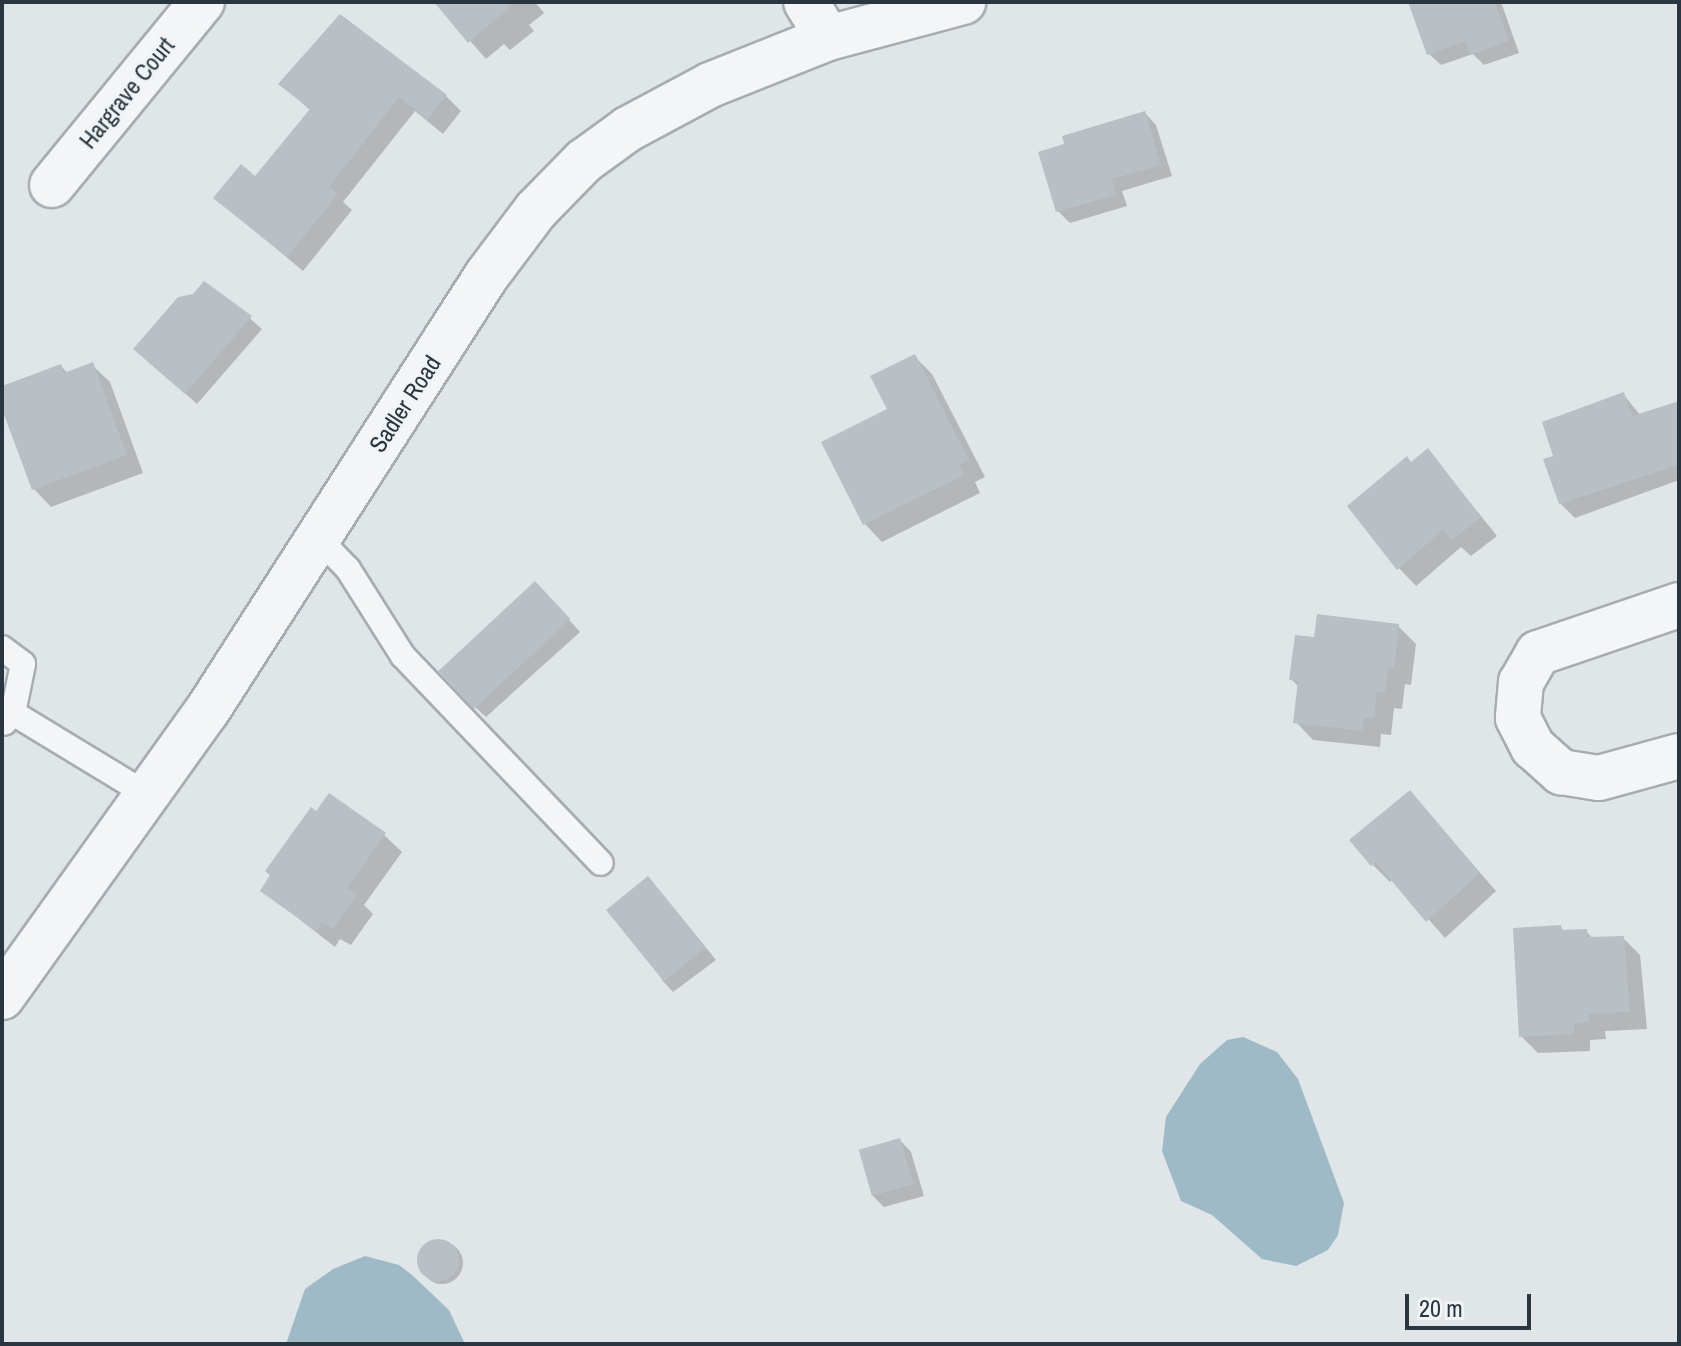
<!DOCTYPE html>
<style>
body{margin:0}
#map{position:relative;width:1681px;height:1346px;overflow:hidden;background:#e0e5e8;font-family:"Archivo Narrow",sans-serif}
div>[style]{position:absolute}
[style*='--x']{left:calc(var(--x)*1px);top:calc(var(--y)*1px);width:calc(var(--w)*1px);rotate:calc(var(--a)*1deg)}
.water>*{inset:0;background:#9ebac6}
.shadow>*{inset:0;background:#0003}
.round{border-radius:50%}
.building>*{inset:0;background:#b8bfc5;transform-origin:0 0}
.roads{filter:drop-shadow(2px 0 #a6adb2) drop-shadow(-2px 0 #a6adb2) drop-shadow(0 2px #a6adb2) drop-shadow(0 -2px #a6adb2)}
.service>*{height:24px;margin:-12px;padding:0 12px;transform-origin:12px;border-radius:12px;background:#f3f5f7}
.minor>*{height:44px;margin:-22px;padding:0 22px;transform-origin:22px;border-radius:22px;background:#f3f5f7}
.tertiary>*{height:44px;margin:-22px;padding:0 22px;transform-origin:22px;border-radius:22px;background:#f3f5f7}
span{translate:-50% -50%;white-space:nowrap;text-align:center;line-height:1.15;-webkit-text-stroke:6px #f0f4f6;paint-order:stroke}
.street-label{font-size:24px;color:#2a363f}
.frame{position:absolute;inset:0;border:4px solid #2a363f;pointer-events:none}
.scale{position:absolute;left:1405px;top:1294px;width:126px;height:36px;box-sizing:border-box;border:4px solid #2a363f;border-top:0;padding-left:10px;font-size:24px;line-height:28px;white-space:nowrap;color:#2a363f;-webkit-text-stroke:6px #f0f4f6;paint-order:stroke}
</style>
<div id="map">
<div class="water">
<i style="clip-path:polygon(1243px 1037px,1277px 1052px,1298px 1079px,1344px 1203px,1338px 1235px,1328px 1250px,1296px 1266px,1262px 1259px,1212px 1215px,1181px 1201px,1162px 1151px,1166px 1117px,1200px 1064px,1227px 1040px)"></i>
<i style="clip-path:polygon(365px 1256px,399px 1265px,412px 1275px,449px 1310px,465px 1344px,286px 1344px,305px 1289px,333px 1269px)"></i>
</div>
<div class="shadow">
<i style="clip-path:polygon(436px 2px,535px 2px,544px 13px,529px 25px,534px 31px,510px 50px,504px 44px,486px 59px)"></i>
<i style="clip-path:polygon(1420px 2px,1501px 2px,1519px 53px,1484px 65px,1473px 54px,1441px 65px,1429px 54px)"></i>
<i style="clip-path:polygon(281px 84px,446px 96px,461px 111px,443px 134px,415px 111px,343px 202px,352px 210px,303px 271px,216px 198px,255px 178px,311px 111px)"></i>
<i style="clip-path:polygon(1145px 113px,1156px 125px,1172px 176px,1122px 191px,1127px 206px,1070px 223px,1058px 211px,1067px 145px)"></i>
<i style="clip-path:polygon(223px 295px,262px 329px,197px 404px,147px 360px)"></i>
<i style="clip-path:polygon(914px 356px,932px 374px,985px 477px,975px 482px,980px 493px,882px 542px,865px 524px,823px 443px,889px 410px)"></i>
<i style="clip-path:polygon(92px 365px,110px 382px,143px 473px,51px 507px,34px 489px,2px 403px,2px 388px,61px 366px,68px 374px)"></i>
<i style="clip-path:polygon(1624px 395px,1640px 415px,1679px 403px,1679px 480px,1575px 518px,1560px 503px,1556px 457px)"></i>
<i style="clip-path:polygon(1428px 450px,1497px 536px,1471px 556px,1461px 547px,1416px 586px,1399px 568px,1411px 464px)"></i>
<i style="clip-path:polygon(547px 595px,580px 632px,486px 717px,474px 706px)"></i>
<i style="clip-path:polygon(1398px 626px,1416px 644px,1411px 685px,1405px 684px,1402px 709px,1394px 708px,1391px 735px,1381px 734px,1380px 747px,1313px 740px,1296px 722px,1299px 687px,1291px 679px,1316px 639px)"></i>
<i style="clip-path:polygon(1410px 792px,1496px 891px,1445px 938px,1393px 879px,1390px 882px,1373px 865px)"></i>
<i style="clip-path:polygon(384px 835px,402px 852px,364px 905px,373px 914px,351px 945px,340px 939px,335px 947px,262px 890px)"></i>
<i style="clip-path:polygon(659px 890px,716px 960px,673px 992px,662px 980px)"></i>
<i style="clip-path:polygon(1560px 927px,1565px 932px,1586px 931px,1593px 939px,1623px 938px,1640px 955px,1647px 1029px,1605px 1031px,1606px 1039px,1590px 1040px,1590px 1051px,1538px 1053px,1521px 1036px)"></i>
<i style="clip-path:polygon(900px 1140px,911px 1152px,924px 1196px,884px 1207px,872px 1195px)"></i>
<i class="round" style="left:421px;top:1242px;width:42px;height:42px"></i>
</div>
<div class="building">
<i style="clip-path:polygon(434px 2px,516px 2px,468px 43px)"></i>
<i style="clip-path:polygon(1408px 2px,1495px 2px,1509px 41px,1470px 55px,1466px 41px,1427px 55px)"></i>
<i style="clip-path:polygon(340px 14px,447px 95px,427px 120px,399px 97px,329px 187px,338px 194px,287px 257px,213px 198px,241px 164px,255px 176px,310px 109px,278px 84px)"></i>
<i style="clip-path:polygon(1145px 111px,1161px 165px,1112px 179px,1116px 195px,1056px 212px,1038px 152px,1064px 144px,1062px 136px)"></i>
<i style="clip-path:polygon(204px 281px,252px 316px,185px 394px,133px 349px,178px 297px,193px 294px)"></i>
<i style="clip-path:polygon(915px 354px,969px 460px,959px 465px,964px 475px,863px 525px,821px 442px,887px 409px,870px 376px)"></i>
<i style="clip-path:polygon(93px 362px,127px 455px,32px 490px,2px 409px,2px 386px,61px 364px,64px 373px)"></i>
<i style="clip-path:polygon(1624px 392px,1632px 416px,1679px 401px,1679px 465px,1559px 504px,1543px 459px,1553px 456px,1542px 422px)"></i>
<i style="clip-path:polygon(1428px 448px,1481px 517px,1452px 540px,1443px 530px,1397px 570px,1347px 506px,1407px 456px,1411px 462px)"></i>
<i style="left:535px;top:581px;width:52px;height:132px;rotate:47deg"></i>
<i style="clip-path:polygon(1317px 614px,1399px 624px,1394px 669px,1388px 668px,1385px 693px,1377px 692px,1374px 718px,1364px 718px,1363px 731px,1293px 723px,1298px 681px,1289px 680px,1295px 635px,1314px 637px)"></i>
<i style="clip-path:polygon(1410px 790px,1480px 873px,1426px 922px,1376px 862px,1371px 866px,1349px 840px)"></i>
<i style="clip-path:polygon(329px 793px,386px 833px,347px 888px,357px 895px,333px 929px,322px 923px,316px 931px,260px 891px,270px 875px,265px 871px,311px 807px,316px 811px)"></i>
<i style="left:648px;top:876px;width:92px;height:54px;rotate:51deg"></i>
<i style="clip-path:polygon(1561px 925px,1562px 930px,1587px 929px,1587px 937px,1624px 936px,1630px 1012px,1589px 1014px,1589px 1022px,1574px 1023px,1574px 1034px,1519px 1037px,1513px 928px)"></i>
<i style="left:900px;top:1138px;width:48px;height:43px;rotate:74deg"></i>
<i class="round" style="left:417px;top:1239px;width:42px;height:42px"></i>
</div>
<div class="roads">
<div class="service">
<i style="--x:318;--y:538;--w:43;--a:45.9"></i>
<i style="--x:348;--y:569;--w:103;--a:57.7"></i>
<i style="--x:403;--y:656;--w:286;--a:46.3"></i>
<i style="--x:2;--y:648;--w:26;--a:37"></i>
<i style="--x:23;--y:664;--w:50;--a:101.5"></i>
<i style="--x:13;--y:713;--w:13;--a:132"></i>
<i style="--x:13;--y:713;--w:158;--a:31.3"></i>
</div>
<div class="minor">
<i style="--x:806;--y:2;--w:42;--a:58.6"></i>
<i style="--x:52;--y:185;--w:237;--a:-50.7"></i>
<i style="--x:1679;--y:605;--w:149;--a:161.2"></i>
<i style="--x:1538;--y:653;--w:34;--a:120"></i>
<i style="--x:1521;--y:682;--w:36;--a:95"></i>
<i style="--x:1518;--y:718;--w:33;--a:63"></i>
<i style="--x:1533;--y:747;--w:38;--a:42"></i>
<i style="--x:1561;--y:772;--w:38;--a:9"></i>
<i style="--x:1599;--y:778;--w:83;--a:-15.4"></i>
</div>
<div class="tertiary">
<i style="--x:2;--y:997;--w:352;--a:-54.4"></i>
<i style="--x:207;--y:711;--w:518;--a:-57.29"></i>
<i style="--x:487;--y:275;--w:81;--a:-53"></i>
<i style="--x:536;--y:210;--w:69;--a:-45.6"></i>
<i style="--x:584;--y:161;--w:54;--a:-36"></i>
<i style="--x:628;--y:129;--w:93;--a:-28.2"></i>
<i style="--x:710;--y:85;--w:127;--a:-21.7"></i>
<i style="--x:828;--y:38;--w:140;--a:-14.9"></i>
</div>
</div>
<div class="street-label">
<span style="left:127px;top:93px;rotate:-51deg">Hargrave Court</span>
<span style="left:405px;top:404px;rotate:-57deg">Sadler Road</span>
</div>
<div class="frame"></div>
<div class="scale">20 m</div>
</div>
